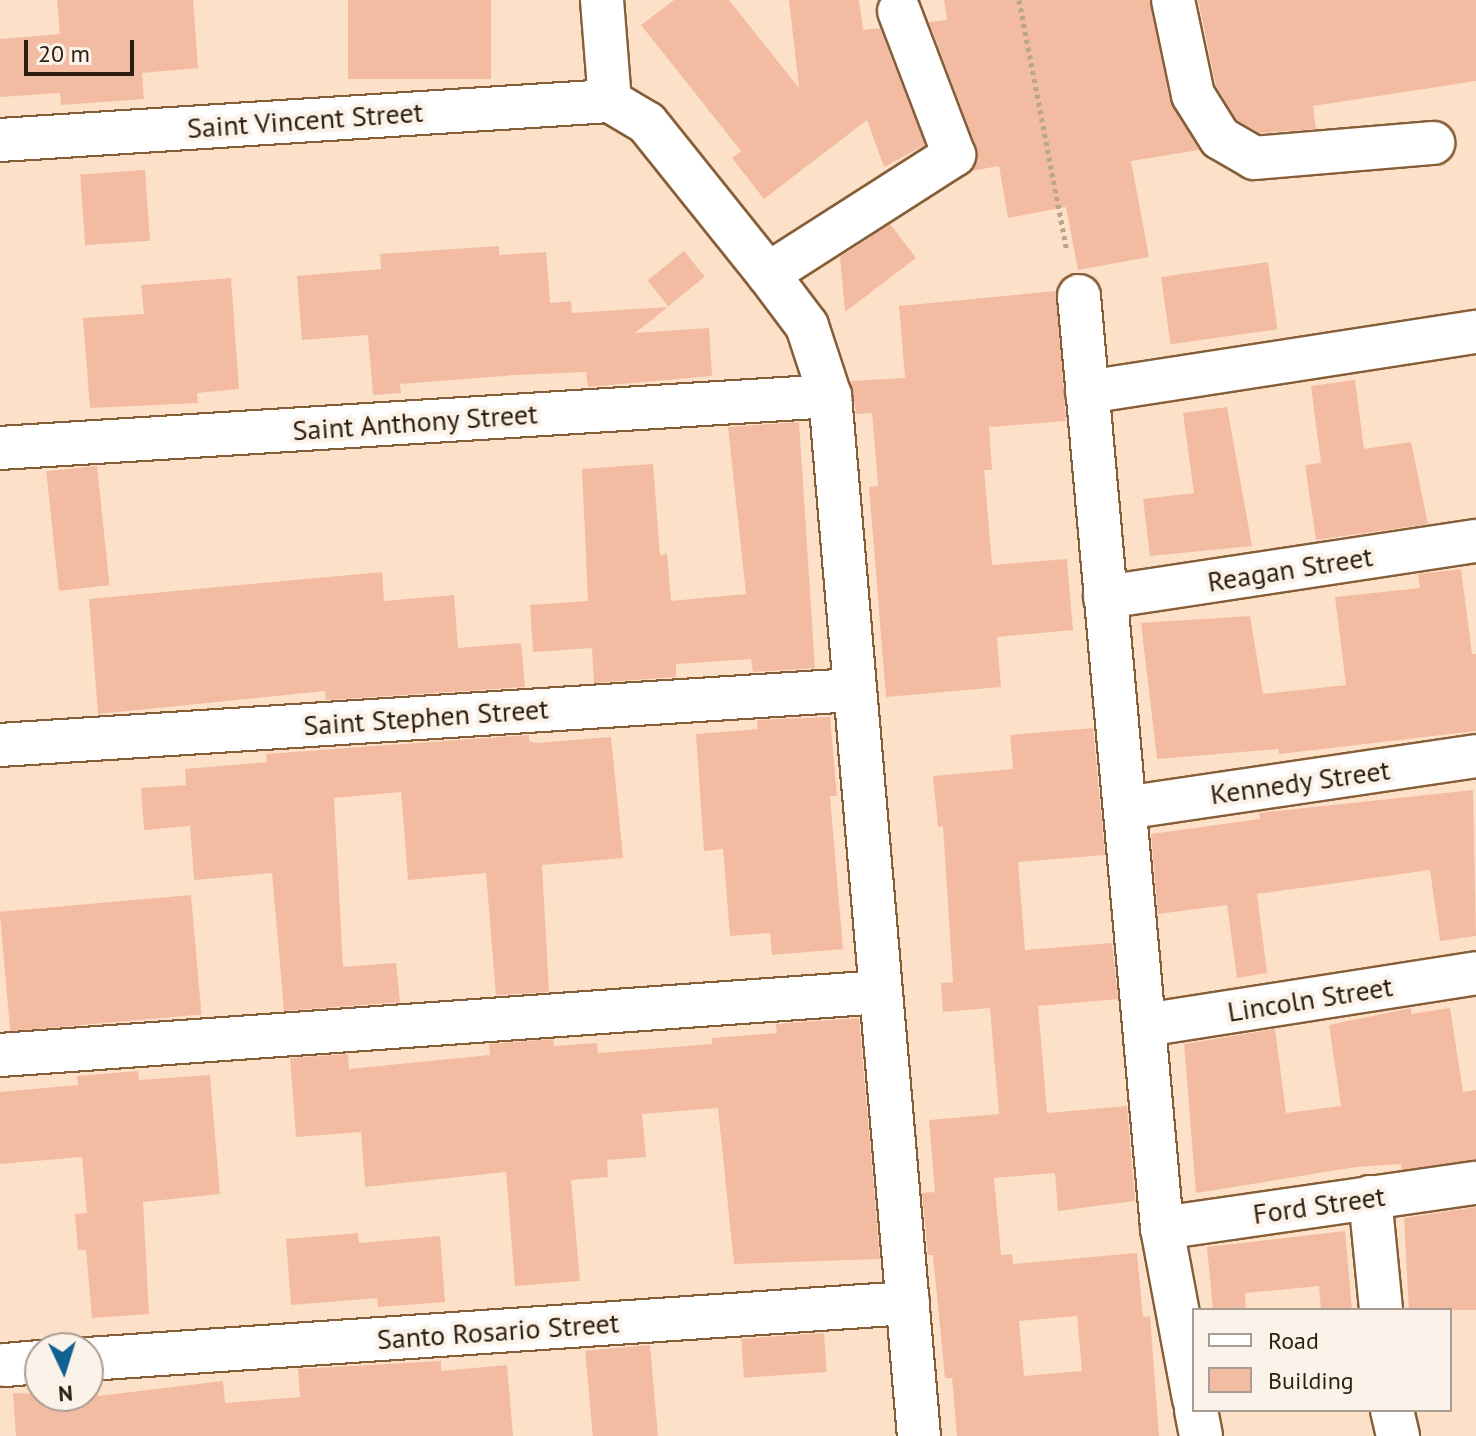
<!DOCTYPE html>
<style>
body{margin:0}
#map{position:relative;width:1476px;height:1436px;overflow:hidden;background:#fce1c8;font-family:"PT Sans",sans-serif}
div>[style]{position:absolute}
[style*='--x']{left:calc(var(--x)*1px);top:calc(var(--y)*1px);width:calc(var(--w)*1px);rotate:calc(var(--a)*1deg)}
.building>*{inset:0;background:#f4bba3;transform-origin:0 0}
.path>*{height:5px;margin-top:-2.5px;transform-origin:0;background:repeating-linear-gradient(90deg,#bba48e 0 4px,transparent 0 8px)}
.roads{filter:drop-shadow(2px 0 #865e38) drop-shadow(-2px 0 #865e38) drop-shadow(0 2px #865e38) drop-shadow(0 -2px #865e38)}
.minor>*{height:42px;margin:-21px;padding:0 21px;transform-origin:21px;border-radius:21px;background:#fff}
span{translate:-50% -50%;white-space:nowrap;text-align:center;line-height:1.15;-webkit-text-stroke:8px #fbf2e9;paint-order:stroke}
.street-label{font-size:28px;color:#2e1e0e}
.legend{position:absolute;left:1192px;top:1308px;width:260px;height:104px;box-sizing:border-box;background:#fbf2e9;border:2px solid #a99d91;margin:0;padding:10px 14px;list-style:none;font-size:24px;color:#2e1e0e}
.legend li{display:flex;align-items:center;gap:16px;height:40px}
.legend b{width:40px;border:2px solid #a99d91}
.north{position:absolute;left:24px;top:1332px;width:80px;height:80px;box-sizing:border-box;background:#fbf2e9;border:2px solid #a99d91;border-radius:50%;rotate:176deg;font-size:22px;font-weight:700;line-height:32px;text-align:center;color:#2e1e0e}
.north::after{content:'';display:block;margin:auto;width:28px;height:36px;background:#126193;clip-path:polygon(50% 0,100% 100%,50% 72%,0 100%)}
.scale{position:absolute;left:24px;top:40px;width:110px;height:36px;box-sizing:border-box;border:4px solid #2e1e0e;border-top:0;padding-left:10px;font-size:24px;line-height:28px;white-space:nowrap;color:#2e1e0e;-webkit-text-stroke:6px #fbf2e9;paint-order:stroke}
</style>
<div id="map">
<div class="building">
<i style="clip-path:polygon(57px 0,193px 0,198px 68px,142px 73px,144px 99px,61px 105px,60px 93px,0 97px,0 39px,60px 34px)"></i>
<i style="left:348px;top:0;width:143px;height:79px"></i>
<i style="clip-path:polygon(674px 0,729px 0,799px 88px,789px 0,859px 0,863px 30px,880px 28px,925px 145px,884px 167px,867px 120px,764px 199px,732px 158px,741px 151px,641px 25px)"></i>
<i style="clip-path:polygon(944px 0,1150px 0,1170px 100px,1199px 150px,1131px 161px,1149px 257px,1078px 270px,1066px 207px,1008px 218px,999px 166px,971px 171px,976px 146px,929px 22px,947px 20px)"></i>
<i style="clip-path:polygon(1198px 0,1476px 0,1476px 81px,1313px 106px,1316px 129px,1260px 133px,1237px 120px,1216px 86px)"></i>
<i style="left:145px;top:170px;width:71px;height:65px;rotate:86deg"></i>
<i style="clip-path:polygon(890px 224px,916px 258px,845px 312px,840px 257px)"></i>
<i style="clip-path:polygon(499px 246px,499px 255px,546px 252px,550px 303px,571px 301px,572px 313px,668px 307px,635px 333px,709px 328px,712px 376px,588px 387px,586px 372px,516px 375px,400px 384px,401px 393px,373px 395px,368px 335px,302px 340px,297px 276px,381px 269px,380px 254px)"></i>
<i style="left:684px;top:251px;width:33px;height:47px;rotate:51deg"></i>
<i style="left:1268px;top:262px;width:68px;height:108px;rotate:82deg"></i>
<i style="clip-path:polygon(231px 278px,239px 389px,197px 393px,198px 403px,90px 408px,83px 318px,144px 314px,141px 285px)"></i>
<i style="clip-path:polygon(1056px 291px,1066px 421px,989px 427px,992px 470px,984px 470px,992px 565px,1067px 559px,1073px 630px,997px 637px,1001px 687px,886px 697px,869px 487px,878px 486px,872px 413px,856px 414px,851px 381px,905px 378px,899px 306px)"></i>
<i style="clip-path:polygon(1355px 380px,1364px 449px,1411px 442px,1428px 524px,1316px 540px,1305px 465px,1321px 463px,1311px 386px)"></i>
<i style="clip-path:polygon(1227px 407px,1252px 546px,1150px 556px,1143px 499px,1194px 493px,1183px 413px)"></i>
<i style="clip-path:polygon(799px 422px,815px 668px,753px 672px,751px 659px,676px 664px,676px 677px,594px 683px,592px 648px,533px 652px,530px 605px,588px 601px,582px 469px,653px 464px,660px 555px,667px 554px,671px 601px,746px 594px,728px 427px)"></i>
<i style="left:97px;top:466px;width:120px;height:51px;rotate:84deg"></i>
<i style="clip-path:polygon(1461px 569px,1472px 654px,1476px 654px,1476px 731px,1279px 754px,1278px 749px,1157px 759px,1141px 623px,1250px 616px,1263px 694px,1346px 685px,1335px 597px,1420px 588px,1418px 574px)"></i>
<i style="clip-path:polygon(382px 572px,384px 601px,454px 595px,458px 648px,521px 643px,525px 687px,326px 700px,325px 691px,98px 714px,89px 599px)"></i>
<i style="clip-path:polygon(830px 717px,837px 796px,830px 796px,843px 949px,772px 955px,770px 933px,730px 936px,723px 849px,704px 851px,696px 734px,758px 729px,757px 720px)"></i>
<i style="clip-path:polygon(evenodd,1093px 728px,1105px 855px,1018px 862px,1025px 950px,1112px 943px,1118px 999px,1038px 1006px,1047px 1113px,1127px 1106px,1135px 1201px,1058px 1211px,1055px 1173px,994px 1178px,1001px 1255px,1012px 1254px,1013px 1264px,1137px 1253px,1143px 1317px,1150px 1316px,1159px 1436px,957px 1436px,952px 1378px,945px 1378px,933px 1255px,928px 1255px,922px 1193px,935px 1192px,929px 1120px,999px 1114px,990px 1008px,943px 1012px,941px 983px,953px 982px,943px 826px,938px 827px,933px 776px,1013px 769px,1010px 735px,1093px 728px,1077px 1316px,1082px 1371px,1024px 1376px,1019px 1321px,1077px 1316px)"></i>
<i style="clip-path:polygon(529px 735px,529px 741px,537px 743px,611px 737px,623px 858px,542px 865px,549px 992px,496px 995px,486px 873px,408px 880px,401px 792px,334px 798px,343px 967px,396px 963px,400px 1002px,284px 1011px,272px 873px,194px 880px,190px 826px,144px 830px,141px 788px,186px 785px,185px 769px,267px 762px,266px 754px)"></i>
<i style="clip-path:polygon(1473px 790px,1476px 936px,1440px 941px,1430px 870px,1257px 894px,1267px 973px,1237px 978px,1227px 905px,1158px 914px,1151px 834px,1260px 819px,1259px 813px)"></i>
<i style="left:191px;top:895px;width:120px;height:192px;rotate:85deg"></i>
<i style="clip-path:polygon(1411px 1008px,1411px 1014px,1450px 1008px,1463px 1092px,1476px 1090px,1476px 1160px,1401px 1170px,1401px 1164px,1356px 1167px,1196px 1193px,1184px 1044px,1275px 1029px,1286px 1113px,1341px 1106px,1329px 1025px)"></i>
<i style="clip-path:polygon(859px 1018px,880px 1259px,734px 1264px,718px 1108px,642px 1114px,646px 1157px,607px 1160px,608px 1177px,571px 1180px,580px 1281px,515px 1286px,506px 1172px,365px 1187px,361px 1132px,296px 1137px,290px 1058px,348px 1054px,349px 1069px,490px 1055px,489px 1044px,553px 1039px,554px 1046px,597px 1043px,598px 1053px,712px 1044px,712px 1038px,777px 1033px,776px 1024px)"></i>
<i style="clip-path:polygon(138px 1071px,139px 1080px,210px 1075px,220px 1194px,143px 1202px,149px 1314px,92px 1318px,86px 1250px,78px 1250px,75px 1214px,87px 1213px,82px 1157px,0 1164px,0 1092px,78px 1085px,77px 1076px)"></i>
<i style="clip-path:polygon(1476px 1207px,1476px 1310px,1409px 1310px,1404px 1218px)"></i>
<i style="clip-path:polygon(1345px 1231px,1352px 1310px,1321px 1310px,1319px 1286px,1245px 1293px,1246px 1310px,1213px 1310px,1207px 1247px)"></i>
<i style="clip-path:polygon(358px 1233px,359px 1243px,440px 1236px,445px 1302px,378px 1307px,377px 1298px,291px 1305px,286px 1239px)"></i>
<i style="left:824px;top:1333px;width:39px;height:83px;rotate:86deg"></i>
<i style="left:650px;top:1345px;width:91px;height:65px;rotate:85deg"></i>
<i style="clip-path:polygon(441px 1361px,441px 1371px,507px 1365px,513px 1436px,16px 1436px,13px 1393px,88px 1396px,88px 1386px,97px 1386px,98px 1396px,223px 1381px,225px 1403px,300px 1397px,298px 1369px)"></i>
</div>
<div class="path">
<i style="--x:1019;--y:0;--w:256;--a:79.2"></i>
</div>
<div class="roads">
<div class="minor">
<i style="--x:602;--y:0;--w:101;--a:85.5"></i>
<i style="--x:1173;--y:0;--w:97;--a:78.1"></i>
<i style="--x:1193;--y:95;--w:51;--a:57.9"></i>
<i style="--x:1220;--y:138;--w:39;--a:30"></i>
<i style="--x:1254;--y:158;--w:180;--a:-4.8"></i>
<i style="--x:610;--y:101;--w:43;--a:30.7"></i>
<i style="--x:647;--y:123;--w:193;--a:51.3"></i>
<i style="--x:768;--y:274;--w:65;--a:53.1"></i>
<i style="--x:807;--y:326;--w:74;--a:71.8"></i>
<i style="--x:830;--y:396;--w:1044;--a:85.11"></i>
<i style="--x:0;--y:140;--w:611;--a:-3.66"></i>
<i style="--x:768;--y:274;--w:221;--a:-32.6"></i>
<i style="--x:954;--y:155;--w:154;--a:-110.9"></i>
<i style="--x:1079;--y:296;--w:936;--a:84.91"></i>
<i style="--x:1162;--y:1228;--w:174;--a:79.4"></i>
<i style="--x:1087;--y:392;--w:394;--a:-8.8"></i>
<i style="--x:0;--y:448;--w:832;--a:-3.58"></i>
<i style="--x:1105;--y:597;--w:375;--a:-8.6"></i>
<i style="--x:0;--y:745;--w:854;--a:-3.69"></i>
<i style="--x:1125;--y:808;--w:355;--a:-8.4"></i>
<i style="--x:1145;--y:1025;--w:335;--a:-8.9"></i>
<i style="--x:0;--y:1055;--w:882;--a:-4.09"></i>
<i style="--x:1370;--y:1197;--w:114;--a:84.4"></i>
<i style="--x:1162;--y:1228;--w:317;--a:-8.2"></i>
<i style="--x:88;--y:1359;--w:822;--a:-3.91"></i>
<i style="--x:5;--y:1365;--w:35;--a:-5"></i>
<i style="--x:1196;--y:1410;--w:26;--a:79"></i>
<i style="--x:1392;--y:1410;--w:27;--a:77"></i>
</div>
</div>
<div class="street-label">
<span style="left:305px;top:120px;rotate:-4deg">Saint Vincent Street</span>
<span style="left:415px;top:422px;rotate:-4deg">Saint Anthony Street</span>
<span style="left:1290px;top:569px;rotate:-9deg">Reagan Street</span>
<span style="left:426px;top:717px;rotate:-4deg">Saint Stephen Street</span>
<span style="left:1300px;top:782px;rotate:-8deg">Kennedy Street</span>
<span style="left:1310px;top:999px;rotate:-9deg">Lincoln Street</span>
<span style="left:1319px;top:1205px;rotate:-8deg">Ford Street</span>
<span style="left:498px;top:1331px;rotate:-4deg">Santo Rosario Street</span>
</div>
<ul class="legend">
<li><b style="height:10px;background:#fff"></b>Road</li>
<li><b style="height:22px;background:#f4bba3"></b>Building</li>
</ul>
<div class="north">N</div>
<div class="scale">20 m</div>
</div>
